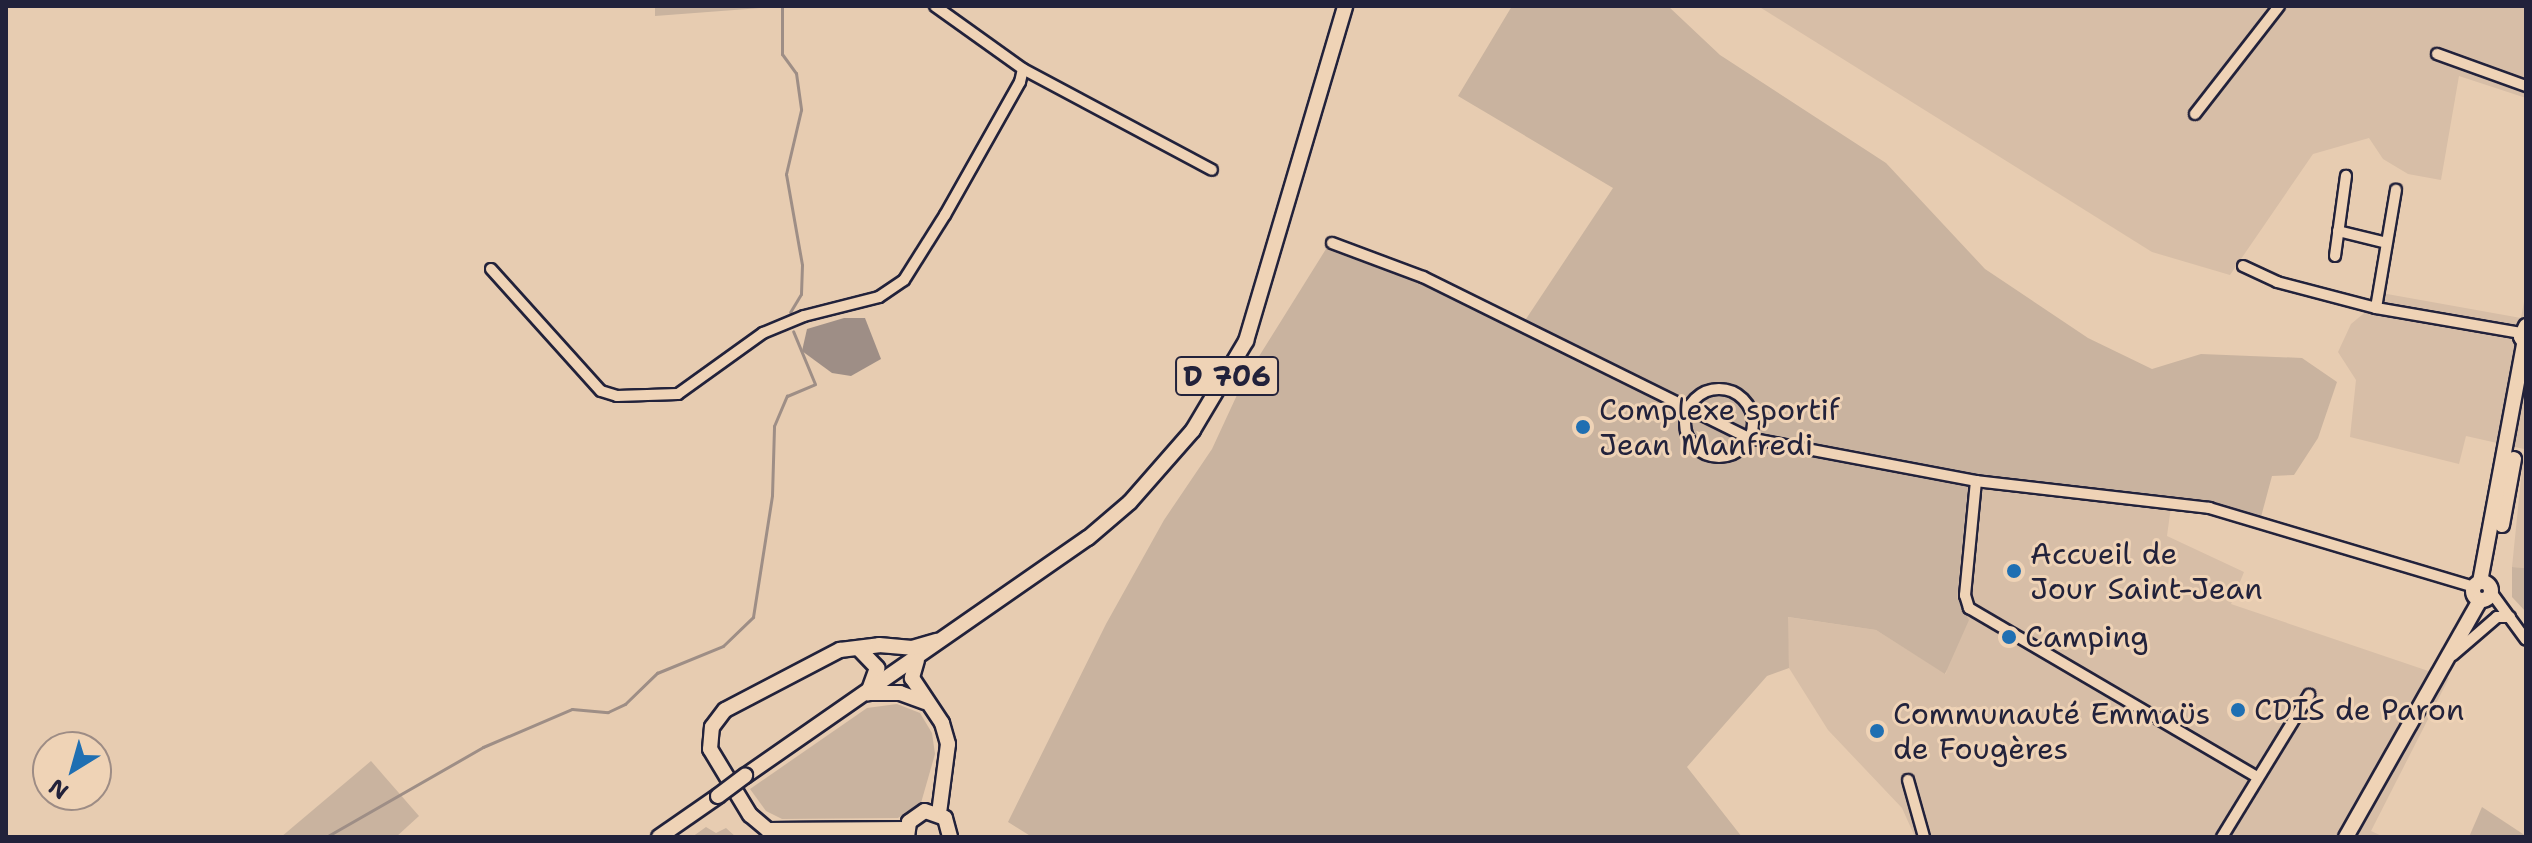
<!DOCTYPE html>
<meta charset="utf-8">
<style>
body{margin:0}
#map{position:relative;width:2532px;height:843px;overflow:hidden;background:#e7ccb1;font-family:"Shantell Sans",sans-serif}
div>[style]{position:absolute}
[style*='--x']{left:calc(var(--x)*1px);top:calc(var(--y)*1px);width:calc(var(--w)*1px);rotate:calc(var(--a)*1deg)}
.built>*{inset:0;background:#d7bea7}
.green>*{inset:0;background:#c9b39f}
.water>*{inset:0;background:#9e8e86}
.stream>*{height:3px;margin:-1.5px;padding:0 1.5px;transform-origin:1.5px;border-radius:1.5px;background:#9e8e86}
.roads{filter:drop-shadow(2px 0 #22223b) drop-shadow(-2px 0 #22223b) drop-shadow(0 2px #22223b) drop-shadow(0 -2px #22223b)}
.minor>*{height:10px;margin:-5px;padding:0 5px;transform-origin:5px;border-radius:5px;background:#efd3b6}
.minor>.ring{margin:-5px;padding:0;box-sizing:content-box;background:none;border:10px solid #efd3b6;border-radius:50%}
.major>*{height:14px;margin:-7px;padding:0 7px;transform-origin:7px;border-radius:7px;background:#efd3b6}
.major>.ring{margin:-7px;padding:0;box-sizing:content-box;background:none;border:14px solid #efd3b6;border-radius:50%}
.bridges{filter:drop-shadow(2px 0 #22223b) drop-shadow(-2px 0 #22223b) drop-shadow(0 2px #22223b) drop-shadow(0 -2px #22223b)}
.major-bridge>*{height:14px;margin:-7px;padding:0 7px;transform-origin:7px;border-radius:7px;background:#efd3b6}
.dots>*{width:22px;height:22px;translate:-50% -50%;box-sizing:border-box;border:4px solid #efd3b6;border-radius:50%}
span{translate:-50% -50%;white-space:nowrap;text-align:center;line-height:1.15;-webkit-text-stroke:6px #efd3b6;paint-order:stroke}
.shield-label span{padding:2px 6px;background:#efd3b6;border:2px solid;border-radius:6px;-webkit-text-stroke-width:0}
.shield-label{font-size:28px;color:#22223b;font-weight:700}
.poi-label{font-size:30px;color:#22223b}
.left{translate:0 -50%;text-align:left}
.frame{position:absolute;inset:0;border:8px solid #22223b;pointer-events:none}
.north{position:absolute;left:32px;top:731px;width:80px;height:80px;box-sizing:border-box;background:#efd3b6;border:2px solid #9d8c85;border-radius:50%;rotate:217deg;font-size:22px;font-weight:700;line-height:32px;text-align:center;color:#22223b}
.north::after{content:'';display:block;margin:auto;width:28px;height:36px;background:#1f6fb2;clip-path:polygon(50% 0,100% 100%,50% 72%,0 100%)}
</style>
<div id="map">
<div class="built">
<i style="clip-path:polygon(1758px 6px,2526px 6px,2526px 98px,2459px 76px,2441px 180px,2408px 174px,2383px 159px,2369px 138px,2313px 154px,2230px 275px,2152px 252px)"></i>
<i style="clip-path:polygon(2526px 291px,2526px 568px,2512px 567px,2524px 449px,2466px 436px,2459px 464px,2350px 437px,2356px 380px,2338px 352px,2351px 324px,2387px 294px,2521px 318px)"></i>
<i style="clip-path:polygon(1969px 476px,2172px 499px,2167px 536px,2244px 572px,2231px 604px,2449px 678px,2371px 831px,2384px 837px,1915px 837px,1902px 808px,1828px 730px,1789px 668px,1787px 617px,1876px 630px,1946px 674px)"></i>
</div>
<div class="green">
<i style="clip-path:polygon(655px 6px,786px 6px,655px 16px)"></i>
<i style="clip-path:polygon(1512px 6px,1668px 6px,1720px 55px,1886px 163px,1985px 269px,2088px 338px,2152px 369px,2201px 354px,2302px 358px,2337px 382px,2318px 438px,2294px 475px,2272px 476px,2261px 517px,2212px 502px,1969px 476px,1957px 598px,1969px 620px,1945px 674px,1876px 630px,1788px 617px,1789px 668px,1767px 676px,1687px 767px,1742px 837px,1032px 837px,1008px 822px,1106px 624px,1164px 520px,1212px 449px,1243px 382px,1326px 249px,1439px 290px,1520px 328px,1613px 188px,1458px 96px)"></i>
<i style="clip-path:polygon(2512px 567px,2526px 568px,2526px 612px,2512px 597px)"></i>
<i style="clip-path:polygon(897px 704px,920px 713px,932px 733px,935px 754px,921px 803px,898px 818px,782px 819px,766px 811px,750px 789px,867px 708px)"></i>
<i style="clip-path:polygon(371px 761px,419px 816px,396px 837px,281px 837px)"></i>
<i style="clip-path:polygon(2482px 807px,2526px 836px,2526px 837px,2469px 837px)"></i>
<i style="clip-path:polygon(706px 827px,716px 833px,726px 828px,736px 837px,692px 837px)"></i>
</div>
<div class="water">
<i style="clip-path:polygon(844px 318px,865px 318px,881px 359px,851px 376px,832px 373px,802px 351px,807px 329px)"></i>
</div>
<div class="stream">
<i style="--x:782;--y:6;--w:48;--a:90"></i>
<i style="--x:782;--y:54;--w:24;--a:54"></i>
<i style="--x:796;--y:73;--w:37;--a:82"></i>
<i style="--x:801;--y:110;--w:66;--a:103.2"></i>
<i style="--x:786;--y:174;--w:92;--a:80"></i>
<i style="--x:802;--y:265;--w:29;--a:92"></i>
<i style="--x:801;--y:294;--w:21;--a:121"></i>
<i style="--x:326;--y:837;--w:181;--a:-29.8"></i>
<i style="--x:483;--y:747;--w:97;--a:-23.1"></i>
<i style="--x:572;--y:709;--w:36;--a:5"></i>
<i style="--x:608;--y:712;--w:19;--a:-25"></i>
<i style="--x:625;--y:704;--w:45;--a:-44.1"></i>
<i style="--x:657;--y:673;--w:71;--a:-22.2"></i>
<i style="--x:723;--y:646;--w:42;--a:-44"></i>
<i style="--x:753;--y:617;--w:123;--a:-81.1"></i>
<i style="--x:772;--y:495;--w:69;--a:-88.3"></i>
<i style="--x:774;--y:426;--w:33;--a:-67"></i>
<i style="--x:787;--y:396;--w:30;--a:-23"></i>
<i style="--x:815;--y:384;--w:57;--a:-112.5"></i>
</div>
<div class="roads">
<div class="minor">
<i style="--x:935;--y:6;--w:108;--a:35.6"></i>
<i style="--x:1023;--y:69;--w:214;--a:28.1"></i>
<i style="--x:2437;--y:54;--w:95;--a:19.8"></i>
<i style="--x:2195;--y:114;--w:137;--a:-52.1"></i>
<i style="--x:2338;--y:231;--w:50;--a:13.8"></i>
<i style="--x:1332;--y:243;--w:97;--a:20.5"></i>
<i style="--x:1423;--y:277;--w:364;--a:26.3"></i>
<i style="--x:1749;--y:438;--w:231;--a:10.7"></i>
<i style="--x:1976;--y:481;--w:235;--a:6.6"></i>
<i style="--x:2209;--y:508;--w:277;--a:16.6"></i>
<i style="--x:2335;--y:256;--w:81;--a:-82.2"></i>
<i style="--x:2243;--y:266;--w:38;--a:25"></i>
<i style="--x:2277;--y:282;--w:102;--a:14.7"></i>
<i style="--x:2376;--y:308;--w:147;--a:9.8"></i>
<i style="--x:491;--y:269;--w:164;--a:48"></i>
<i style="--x:601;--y:391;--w:17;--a:17"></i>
<i style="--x:617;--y:396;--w:61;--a:-1.9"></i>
<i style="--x:678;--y:394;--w:105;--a:-35.7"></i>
<i style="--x:763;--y:333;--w:44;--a:-22.5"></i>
<i style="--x:804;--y:316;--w:77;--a:-14.2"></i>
<i style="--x:879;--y:297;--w:30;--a:-34"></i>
<i style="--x:904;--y:280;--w:77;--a:-57.8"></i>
<i style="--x:945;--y:215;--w:153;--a:-60.6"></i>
<i style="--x:1020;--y:82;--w:13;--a:-77"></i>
<i style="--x:2376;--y:308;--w:120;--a:-80.4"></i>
<i class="ring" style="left:1685px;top:389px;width:58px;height:58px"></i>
<i style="--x:1976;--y:481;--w:115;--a:95.5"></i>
<i style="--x:1965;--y:595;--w:14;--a:73"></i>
<i style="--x:1969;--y:608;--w:334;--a:30.4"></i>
<i style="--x:2491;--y:592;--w:59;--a:53.9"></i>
<i style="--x:2453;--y:655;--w:58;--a:-40.8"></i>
<i style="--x:2497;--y:617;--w:13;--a:0"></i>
<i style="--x:1908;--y:780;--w:59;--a:74.3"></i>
<i style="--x:2222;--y:837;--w:167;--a:-58.5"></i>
</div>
<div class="major">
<i style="--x:2526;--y:326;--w:12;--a:114"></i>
<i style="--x:2521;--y:337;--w:9;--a:58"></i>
<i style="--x:2502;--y:525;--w:67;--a:-79.7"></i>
<i class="ring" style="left:2473px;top:582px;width:4px;height:4px"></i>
<i style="--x:2480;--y:582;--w:242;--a:-79.5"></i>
<i style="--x:858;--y:648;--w:28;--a:46"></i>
<i style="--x:877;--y:668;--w:27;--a:110"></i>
<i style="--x:917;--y:660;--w:19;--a:106"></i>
<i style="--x:912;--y:678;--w:54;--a:56.3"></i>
<i style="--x:942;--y:723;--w:22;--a:74"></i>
<i style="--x:948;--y:744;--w:70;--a:97.4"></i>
<i style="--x:868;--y:693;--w:32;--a:0"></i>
<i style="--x:900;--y:693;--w:27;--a:20"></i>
<i style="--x:745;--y:776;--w:417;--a:-34.8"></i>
<i style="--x:1088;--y:538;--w:55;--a:-40.6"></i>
<i style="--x:1130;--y:502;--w:96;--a:-48.8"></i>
<i style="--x:1193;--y:430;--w:104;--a:-59.2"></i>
<i style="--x:1246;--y:341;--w:349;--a:-73.5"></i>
<i style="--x:907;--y:829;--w:139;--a:179.6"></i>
<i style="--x:768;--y:830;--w:23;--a:-140"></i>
<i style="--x:750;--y:815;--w:77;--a:-121.2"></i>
<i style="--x:710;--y:749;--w:22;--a:-85"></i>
<i style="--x:712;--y:727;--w:21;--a:-53"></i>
<i style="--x:725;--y:710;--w:130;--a:-27.6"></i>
<i style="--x:840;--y:650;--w:39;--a:-7"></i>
<i style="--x:879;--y:645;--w:33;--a:5"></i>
<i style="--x:912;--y:648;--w:26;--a:-16"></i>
<i style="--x:659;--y:837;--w:72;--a:-34.8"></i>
<i style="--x:907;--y:837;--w:15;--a:-82"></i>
<i style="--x:909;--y:822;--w:19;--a:-35"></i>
<i style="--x:925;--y:811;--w:21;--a:19"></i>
<i style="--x:945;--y:818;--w:20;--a:75"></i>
<i style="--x:2346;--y:837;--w:272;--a:-60.5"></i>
</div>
</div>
<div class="bridges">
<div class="major-bridge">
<i style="--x:718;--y:796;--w:34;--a:-37"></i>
</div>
</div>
<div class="dots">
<i style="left:1583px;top:427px;background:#1f6fb2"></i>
<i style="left:2014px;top:571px;background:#1f6fb2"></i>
<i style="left:2009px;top:637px;background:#1f6fb2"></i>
<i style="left:2238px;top:710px;background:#1f6fb2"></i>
<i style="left:1877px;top:731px;background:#1f6fb2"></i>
</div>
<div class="shield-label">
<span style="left:1227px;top:376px">D 706</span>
</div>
<div class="poi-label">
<span class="left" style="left:1599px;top:427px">Complexe sportif<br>Jean Manfredi</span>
<span class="left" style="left:2030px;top:571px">Accueil de<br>Jour Saint-Jean</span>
<span class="left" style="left:2025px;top:637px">Camping</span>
<span class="left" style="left:2254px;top:710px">CDIS de Paron</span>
<span class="left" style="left:1893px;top:731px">Communauté Emmaüs<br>de Fougères</span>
</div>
<div class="frame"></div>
<div class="north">N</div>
</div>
